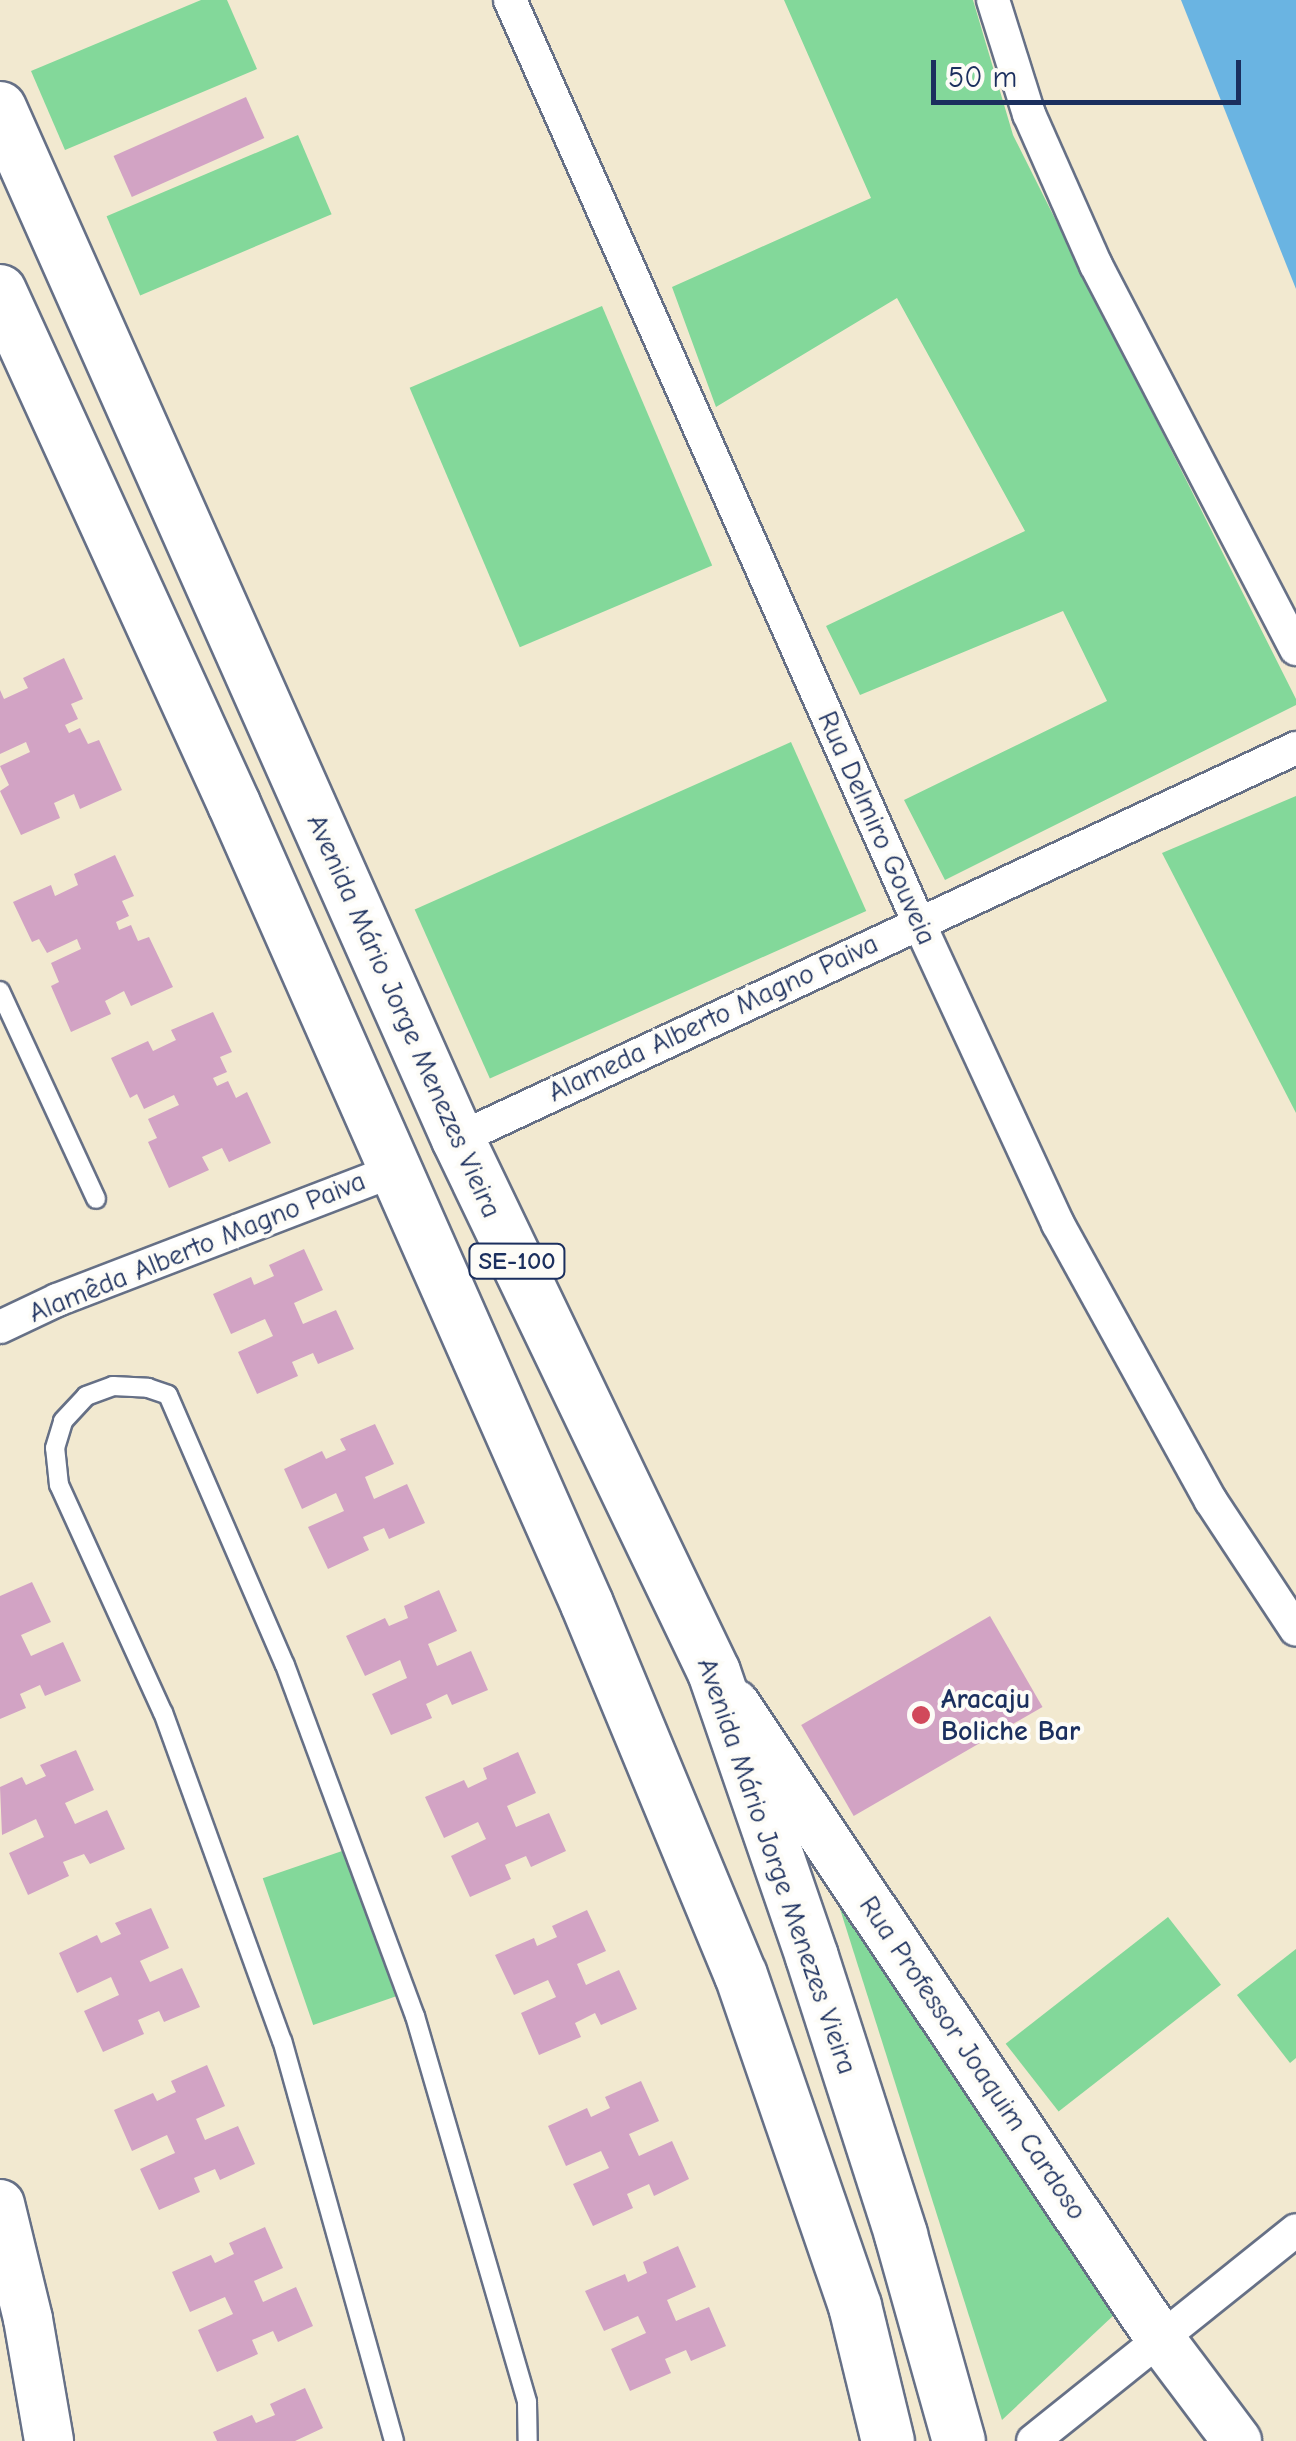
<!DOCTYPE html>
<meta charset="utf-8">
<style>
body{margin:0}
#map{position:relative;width:1296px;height:2441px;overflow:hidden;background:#f2e9d0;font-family:"Comic Neue",sans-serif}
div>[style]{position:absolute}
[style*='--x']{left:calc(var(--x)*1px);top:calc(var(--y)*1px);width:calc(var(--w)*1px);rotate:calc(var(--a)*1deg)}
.green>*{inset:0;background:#83d89a;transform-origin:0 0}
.water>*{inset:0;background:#6ab4e2}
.building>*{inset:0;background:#d2a3c4;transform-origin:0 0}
.roads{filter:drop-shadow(2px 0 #667086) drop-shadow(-2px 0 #667086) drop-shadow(0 2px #667086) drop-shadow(0 -2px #667086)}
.lane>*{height:18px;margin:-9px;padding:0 9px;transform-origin:9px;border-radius:9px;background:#fff}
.street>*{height:32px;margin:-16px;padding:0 16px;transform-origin:16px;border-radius:16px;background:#fff}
.secondary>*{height:48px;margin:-24px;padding:0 24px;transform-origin:24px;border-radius:24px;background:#fff}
.primary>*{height:52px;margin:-26px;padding:0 26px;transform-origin:26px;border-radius:26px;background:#fff}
.dots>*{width:28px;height:28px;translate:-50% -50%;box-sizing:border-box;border:5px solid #fdfcf7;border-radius:50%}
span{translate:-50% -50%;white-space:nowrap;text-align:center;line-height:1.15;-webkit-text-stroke:8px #fdfcf7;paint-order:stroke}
.shield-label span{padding:2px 8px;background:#fdfcf7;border:2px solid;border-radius:8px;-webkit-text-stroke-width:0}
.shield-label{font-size:25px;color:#1b2f5e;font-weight:700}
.street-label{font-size:28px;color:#1b2f5e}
.poi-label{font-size:28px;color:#1b2f5e;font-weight:700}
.left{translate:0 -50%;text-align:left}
.scale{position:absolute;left:931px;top:60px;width:310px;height:45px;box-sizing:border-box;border:5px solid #1b2f5e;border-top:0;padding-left:12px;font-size:30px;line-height:35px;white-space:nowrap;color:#1b2f5e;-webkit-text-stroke:8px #fdfcf7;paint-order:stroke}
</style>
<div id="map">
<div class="green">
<i style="clip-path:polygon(201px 0,227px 0,257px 69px,65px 150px,31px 71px)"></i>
<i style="clip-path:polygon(784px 0,973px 0,1013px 135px,1296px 699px,1296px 705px,945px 880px,904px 800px,1107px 701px,1063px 611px,860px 695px,826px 626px,1025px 531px,897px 298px,716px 407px,672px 287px,871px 198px)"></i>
<i style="left:298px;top:135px;width:86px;height:208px;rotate:67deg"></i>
<i style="left:602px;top:306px;width:282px;height:209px;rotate:67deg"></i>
<i style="left:791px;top:742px;width:185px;height:412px;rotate:66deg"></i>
<i style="clip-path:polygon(1296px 796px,1296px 1113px,1162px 853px)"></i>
<i style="left:345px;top:1850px;width:155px;height:87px;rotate:71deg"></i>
<i style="clip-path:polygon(834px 1890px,1115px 2314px,1002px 2420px)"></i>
<i style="left:1168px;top:1917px;width:86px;height:206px;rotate:52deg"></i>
<i style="clip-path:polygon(1296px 1949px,1296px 2058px,1290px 2063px,1237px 1995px)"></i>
</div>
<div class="water">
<i style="clip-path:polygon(1181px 0,1296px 0,1296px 289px)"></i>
</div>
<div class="building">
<i style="left:246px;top:97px;width:45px;height:145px;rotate:66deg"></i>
<i style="clip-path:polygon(64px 658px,83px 699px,71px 704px,78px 719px,65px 725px,69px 733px,80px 728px,88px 744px,99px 740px,122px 790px,80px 809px,74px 794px,54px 803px,60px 818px,21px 835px,0 791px,9px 785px,0 766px,30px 752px,26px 742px,0 754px,0 690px,4px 699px,28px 688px,23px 678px)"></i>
<i style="clip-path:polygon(115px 855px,134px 896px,122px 901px,129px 916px,116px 922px,119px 930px,131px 925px,138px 941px,149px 937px,173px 987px,131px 1006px,124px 991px,105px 1001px,111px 1014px,71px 1032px,51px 986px,59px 982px,51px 963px,81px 949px,77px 939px,47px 953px,39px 939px,32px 942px,13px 902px,51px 885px,55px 896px,78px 885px,74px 874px)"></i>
<i style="clip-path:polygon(213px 1012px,232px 1052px,220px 1057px,227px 1072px,213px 1078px,217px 1086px,228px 1081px,236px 1098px,247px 1092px,271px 1143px,229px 1162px,222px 1148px,202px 1157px,209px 1170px,169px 1188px,148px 1142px,157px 1138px,148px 1119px,179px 1105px,174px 1095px,144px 1109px,137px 1094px,130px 1098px,111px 1058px,148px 1041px,153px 1051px,176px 1040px,171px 1030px)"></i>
<i style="clip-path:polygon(304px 1249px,323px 1290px,294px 1303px,303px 1324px,336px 1310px,354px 1349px,318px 1364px,313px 1353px,292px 1362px,298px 1376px,257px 1394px,238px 1352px,273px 1336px,265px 1319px,231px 1334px,213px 1294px,251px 1277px,254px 1285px,274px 1276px,269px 1265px)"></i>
<i style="clip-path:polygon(375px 1424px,394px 1464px,365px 1477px,374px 1499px,407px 1484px,425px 1523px,389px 1539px,384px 1528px,363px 1537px,369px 1550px,328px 1569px,308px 1527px,344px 1511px,336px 1493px,302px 1509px,284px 1469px,322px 1451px,326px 1459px,346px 1450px,340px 1439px)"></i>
<i style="clip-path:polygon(32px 1582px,51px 1622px,21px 1635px,31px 1656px,63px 1642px,81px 1681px,45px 1696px,40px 1685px,20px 1694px,26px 1708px,0 1719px,0 1596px)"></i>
<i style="clip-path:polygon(439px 1590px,457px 1631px,428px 1644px,437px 1666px,471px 1651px,488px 1690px,452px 1705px,447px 1694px,426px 1704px,432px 1718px,391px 1735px,372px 1694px,407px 1678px,400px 1660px,365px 1676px,346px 1636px,385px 1618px,389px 1626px,408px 1618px,404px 1606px)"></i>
<i style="left:990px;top:1616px;width:105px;height:218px;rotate:60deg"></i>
<i style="clip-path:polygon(76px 1750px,94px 1790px,65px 1803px,75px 1824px,107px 1810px,125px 1849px,90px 1864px,84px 1854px,63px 1862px,69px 1876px,28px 1895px,9px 1853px,44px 1837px,36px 1819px,2px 1835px,0 1787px,22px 1777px,26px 1785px,46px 1776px,40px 1765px)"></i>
<i style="clip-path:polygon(518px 1752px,536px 1793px,507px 1806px,516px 1827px,549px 1813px,566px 1851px,531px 1867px,526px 1856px,505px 1865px,511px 1879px,470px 1897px,451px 1856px,486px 1839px,478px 1822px,444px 1838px,425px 1797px,464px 1780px,468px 1788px,487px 1779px,483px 1768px)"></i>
<i style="clip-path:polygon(151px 1908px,169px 1948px,140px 1961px,150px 1982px,182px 1968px,200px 2007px,164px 2022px,159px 2011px,138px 2020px,144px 2034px,103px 2052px,84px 2011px,119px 1995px,111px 1977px,77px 1993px,59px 1953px,97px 1935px,101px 1943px,121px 1934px,115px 1923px)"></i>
<i style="clip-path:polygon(587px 1910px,606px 1951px,577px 1964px,586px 1985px,619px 1970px,637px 2009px,601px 2025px,595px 2013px,575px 2023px,581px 2037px,539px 2055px,521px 2013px,556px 1997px,548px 1980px,514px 1995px,495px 1955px,534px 1938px,537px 1946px,557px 1937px,552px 1926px)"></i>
<i style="clip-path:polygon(207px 2065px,225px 2106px,196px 2119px,205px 2140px,238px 2126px,255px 2164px,220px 2180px,215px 2169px,194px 2178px,200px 2192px,159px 2210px,140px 2169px,175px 2153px,167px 2135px,132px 2151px,114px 2110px,153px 2093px,157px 2101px,176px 2092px,171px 2081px)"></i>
<i style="clip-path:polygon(641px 2081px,659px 2121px,629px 2134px,639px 2156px,672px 2141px,689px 2179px,654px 2196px,649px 2184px,627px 2194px,633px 2208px,593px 2226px,573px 2184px,609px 2168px,601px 2151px,566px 2166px,548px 2126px,587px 2108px,591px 2117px,610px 2108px,605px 2097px)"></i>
<i style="clip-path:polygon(265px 2227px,283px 2268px,254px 2281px,263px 2302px,296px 2287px,313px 2326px,278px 2342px,273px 2331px,252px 2340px,258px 2354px,217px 2372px,198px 2330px,233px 2314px,225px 2297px,190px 2312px,172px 2272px,211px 2255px,215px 2263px,234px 2254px,229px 2243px)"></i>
<i style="clip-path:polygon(678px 2246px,696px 2287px,667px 2300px,676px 2321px,709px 2307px,726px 2346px,691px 2361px,686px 2350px,665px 2359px,671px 2373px,630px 2391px,611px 2349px,646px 2333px,638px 2316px,604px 2331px,585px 2291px,625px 2274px,628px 2282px,647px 2273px,643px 2262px)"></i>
<i style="clip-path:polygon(305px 2388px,323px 2428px,295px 2441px,217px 2441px,213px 2432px,252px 2415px,256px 2423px,275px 2415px,270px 2404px)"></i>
</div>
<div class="roads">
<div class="lane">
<i style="--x:0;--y:991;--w:229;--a:65.2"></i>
<i style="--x:394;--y:2441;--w:415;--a:-105.6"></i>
<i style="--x:282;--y:2041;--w:349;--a:-109.9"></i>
<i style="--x:163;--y:1713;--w:251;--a:-114.5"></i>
<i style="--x:59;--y:1485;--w:37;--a:-96"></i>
<i style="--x:55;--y:1448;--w:28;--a:-73"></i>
<i style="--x:63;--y:1421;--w:34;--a:-47"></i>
<i style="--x:86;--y:1396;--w:29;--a:-20"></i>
<i style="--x:113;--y:1386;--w:35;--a:3"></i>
<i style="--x:148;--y:1388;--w:21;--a:19"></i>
<i style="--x:168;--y:1395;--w:294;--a:66.6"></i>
<i style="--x:285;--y:1665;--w:374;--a:69.7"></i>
<i style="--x:415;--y:2016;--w:402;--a:73.8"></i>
<i style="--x:527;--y:2402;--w:39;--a:89"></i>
</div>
<div class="street">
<i style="--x:510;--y:0;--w:1007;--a:66.11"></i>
<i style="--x:918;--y:921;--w:334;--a:65.2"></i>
<i style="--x:1058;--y:1224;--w:316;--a:61.1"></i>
<i style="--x:1211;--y:1501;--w:154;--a:56.6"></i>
<i style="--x:993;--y:0;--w:120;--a:72.5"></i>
<i style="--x:1029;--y:114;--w:165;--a:66.1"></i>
<i style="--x:1096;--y:265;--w:433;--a:62.5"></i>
<i style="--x:458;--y:1139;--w:925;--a:-25.01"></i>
<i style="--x:0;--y:1327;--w:63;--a:-25.3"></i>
<i style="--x:57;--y:1300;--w:362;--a:-21"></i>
<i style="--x:1033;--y:2441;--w:337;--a:-38.7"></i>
</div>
<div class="secondary">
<i style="--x:735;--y:1704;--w:762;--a:56.18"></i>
<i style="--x:1159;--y:2337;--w:130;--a:53.1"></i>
<i style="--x:0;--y:2204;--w:118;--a:76.3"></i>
<i style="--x:28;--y:2319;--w:124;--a:80.2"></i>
</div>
<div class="primary">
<i style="--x:0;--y:108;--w:1128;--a:66.05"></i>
<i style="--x:458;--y:1139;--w:591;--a:64.35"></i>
<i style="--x:714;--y:1672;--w:301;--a:71"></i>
<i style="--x:812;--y:1957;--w:292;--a:72.2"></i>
<i style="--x:901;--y:2235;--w:214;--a:74.3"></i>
<i style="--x:0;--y:291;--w:564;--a:65.48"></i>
<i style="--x:234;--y:804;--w:874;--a:66.19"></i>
<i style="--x:587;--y:1604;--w:402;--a:67.5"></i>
<i style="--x:741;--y:1975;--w:350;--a:71"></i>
<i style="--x:855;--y:2306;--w:139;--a:76.3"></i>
</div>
</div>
<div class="dots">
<i style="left:921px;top:1715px;background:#d1495b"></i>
</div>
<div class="shield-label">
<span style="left:517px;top:1261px">SE-100</span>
</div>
<div class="street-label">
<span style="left:877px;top:828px;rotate:66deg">Rua Delmiro Gouveia</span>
<span style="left:404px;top:1016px;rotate:66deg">Avenida Mário Jorge Menezes Vieira</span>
<span style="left:713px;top:1018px;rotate:-25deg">Alameda Alberto Magno Paiva</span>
<span style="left:197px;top:1247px;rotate:-22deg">Alamêda Alberto Magno Paiva</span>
<span style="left:777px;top:1866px;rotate:71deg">Avenida Mário Jorge Menezes Vieira</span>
<span style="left:973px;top:2058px;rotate:56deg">Rua Professor Joaquim Cardoso</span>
</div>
<div class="poi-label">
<span class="left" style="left:941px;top:1715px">Aracaju<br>Boliche Bar</span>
</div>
<div class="scale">50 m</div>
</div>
